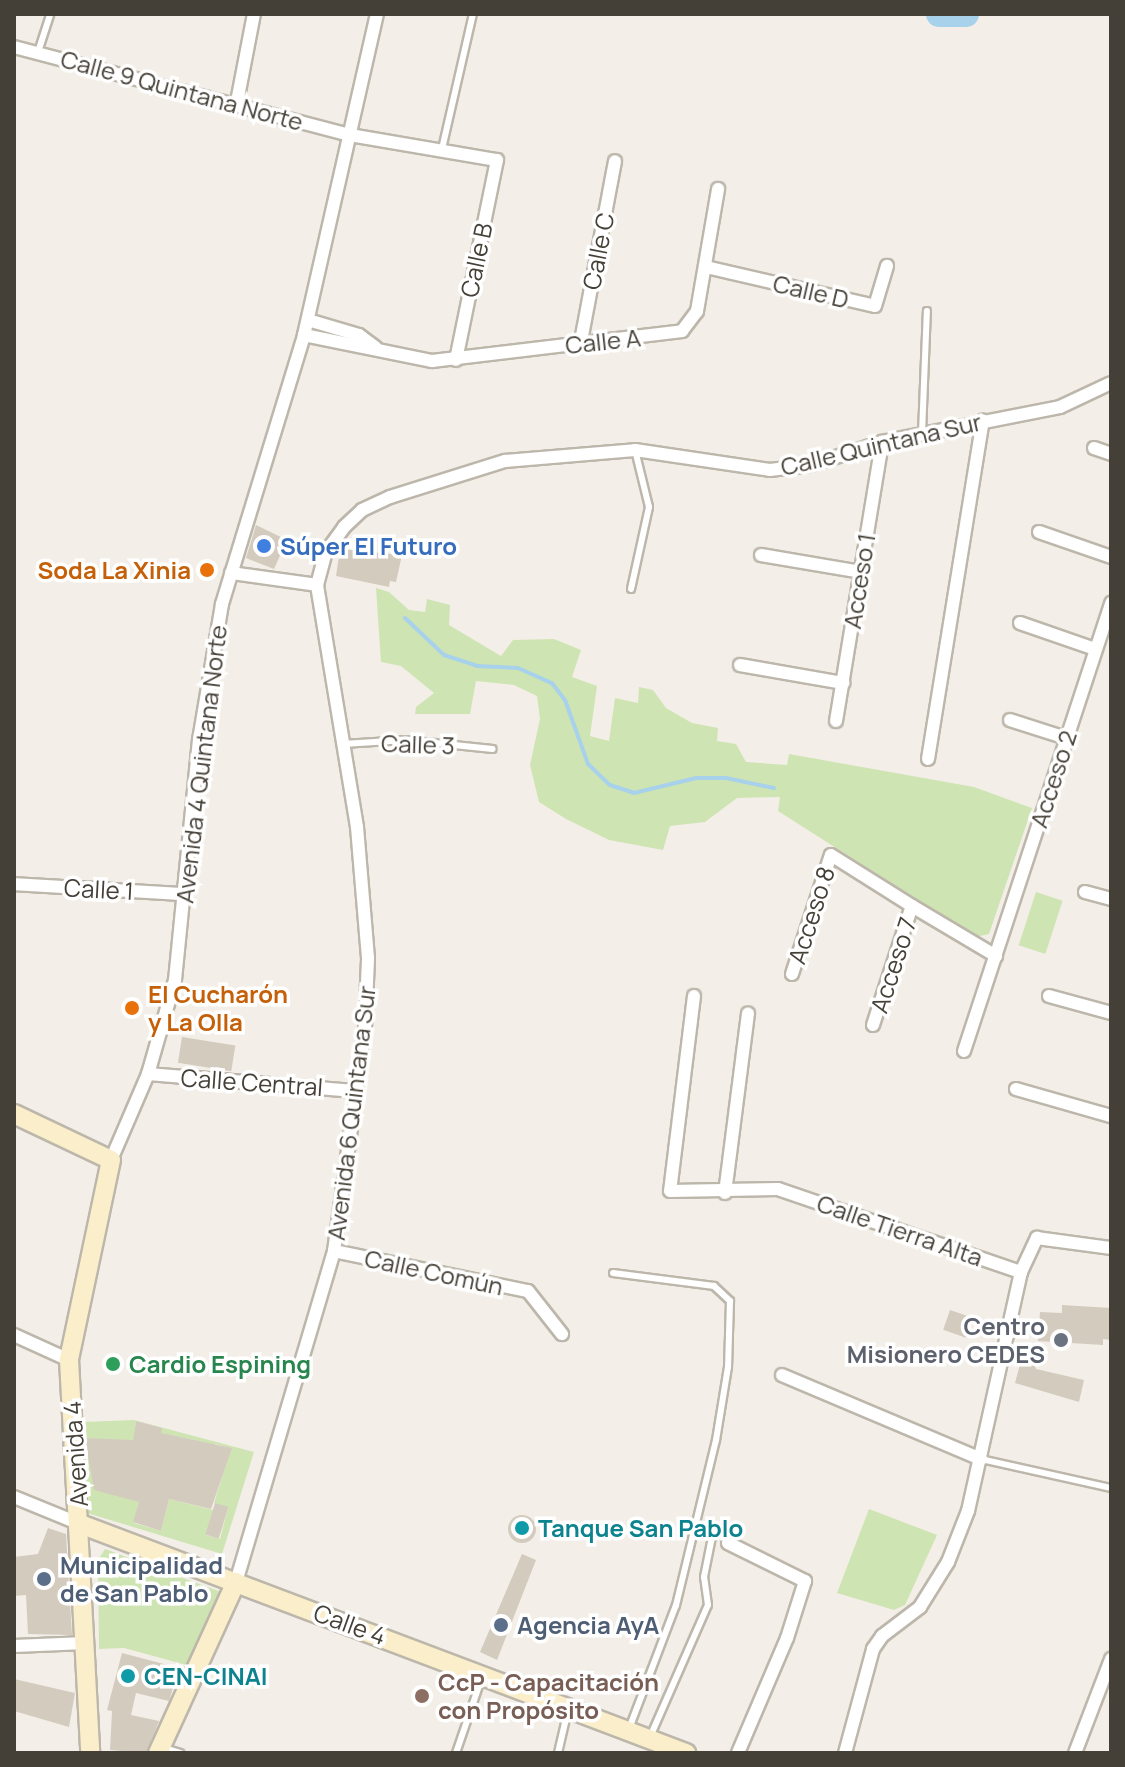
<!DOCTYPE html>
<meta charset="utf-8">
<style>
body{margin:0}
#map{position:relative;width:1125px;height:1767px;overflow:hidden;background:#f3efe8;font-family:Manrope,sans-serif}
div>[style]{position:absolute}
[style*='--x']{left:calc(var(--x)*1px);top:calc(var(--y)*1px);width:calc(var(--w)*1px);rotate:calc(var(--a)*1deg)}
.green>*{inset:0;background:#cfe4b3;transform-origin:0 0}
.stream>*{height:4px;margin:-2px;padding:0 2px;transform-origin:2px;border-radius:2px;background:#a8d1eb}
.river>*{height:26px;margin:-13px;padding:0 13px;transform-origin:13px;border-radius:13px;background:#a8d1eb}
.building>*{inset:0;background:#d3cbbe;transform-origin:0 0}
.round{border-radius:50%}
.roads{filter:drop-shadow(2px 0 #bdb7ab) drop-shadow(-2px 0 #bdb7ab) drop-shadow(0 2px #bdb7ab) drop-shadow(0 -2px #bdb7ab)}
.lane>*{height:6px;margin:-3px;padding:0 3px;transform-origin:3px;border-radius:3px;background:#fff}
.street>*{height:12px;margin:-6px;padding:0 6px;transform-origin:6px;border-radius:6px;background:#fff}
.secondary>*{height:18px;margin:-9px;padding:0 9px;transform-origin:9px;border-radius:9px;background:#fbeeca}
.dots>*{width:22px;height:22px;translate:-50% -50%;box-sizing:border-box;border:4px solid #fff;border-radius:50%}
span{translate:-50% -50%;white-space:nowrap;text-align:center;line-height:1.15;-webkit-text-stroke:7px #fff;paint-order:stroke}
.street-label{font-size:24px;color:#454037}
.shop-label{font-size:24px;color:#366cbe;font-weight:700}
.left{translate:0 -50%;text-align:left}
.food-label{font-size:24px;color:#c56008;font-weight:700}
.right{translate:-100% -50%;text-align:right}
.worship-label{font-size:24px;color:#5b616d;font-weight:700}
.leisure-label{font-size:24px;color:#27864d;font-weight:700}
.culture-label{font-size:24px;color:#0d838f;font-weight:700}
.service-label{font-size:24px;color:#4e5e75;font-weight:700}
.education-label{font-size:24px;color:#785e54;font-weight:700}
.frame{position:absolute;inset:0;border:16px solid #454037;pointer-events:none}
</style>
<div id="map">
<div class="green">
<i style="clip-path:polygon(376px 588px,389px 592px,409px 610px,425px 612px,427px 599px,450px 605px,449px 625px,501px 656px,513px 640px,554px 639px,581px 650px,572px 677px,597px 686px,590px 736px,609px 741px,615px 698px,638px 703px,639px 687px,653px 690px,666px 708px,692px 723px,718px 728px,717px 741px,736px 744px,746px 762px,787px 765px,789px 754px,974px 787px,1032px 808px,989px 934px,976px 937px,778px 811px,780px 797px,737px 798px,705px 822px,670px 826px,663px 850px,609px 840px,566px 819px,539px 802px,530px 765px,540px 719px,537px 696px,514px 685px,476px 681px,470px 714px,415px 714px,416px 707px,434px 693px,401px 666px,381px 662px)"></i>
<i style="left:1036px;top:892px;width:28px;height:56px;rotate:18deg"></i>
<i style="clip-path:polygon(evenodd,134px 1420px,254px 1452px,222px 1554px,87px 1513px,82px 1422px,134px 1420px,136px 1421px,161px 1428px,155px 1461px,179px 1437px,194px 1440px,206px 1472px,215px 1444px,231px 1448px,214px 1503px,228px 1508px,220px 1539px,206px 1535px,213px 1510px,169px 1499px,161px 1531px,134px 1523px,144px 1481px,120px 1493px,95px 1490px,91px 1456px,84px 1456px,85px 1438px,133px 1442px,136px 1421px)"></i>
<i style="clip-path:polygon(869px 1509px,937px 1535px,905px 1605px,894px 1610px,837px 1593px)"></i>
<i style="clip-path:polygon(105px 1549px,221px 1592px,190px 1666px,124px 1648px,99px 1649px,98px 1560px)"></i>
</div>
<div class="stream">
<i style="--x:405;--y:618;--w:54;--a:43.5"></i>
<i style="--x:444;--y:655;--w:35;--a:18"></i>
<i style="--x:477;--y:666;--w:41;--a:2.8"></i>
<i style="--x:518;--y:668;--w:37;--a:24"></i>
<i style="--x:552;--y:683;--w:21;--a:53"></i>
<i style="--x:565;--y:700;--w:68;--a:70.2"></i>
<i style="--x:588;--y:764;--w:30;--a:44"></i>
<i style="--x:610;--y:785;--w:25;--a:18"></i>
<i style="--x:634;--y:793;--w:64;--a:-13.6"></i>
<i style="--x:696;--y:778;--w:30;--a:0"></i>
<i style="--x:726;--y:778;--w:49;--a:11.8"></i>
</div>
<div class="river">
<i style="--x:939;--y:14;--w:27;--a:0"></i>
</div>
<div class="building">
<i style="clip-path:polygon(256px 525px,287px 540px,274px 569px,246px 558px)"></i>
<i style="clip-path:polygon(340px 549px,402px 555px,396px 582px,390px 581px,389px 587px,336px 576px)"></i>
<i style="left:182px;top:1037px;width:54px;height:26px;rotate:9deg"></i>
<i style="clip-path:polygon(1062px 1305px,1111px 1308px,1111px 1340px,1103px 1339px,1103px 1345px,1038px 1341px,1040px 1312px,1062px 1313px)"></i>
<i style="left:950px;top:1310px;width:24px;height:21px;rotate:19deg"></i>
<i style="clip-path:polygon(1022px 1357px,1032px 1359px,1036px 1369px,1084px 1380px,1079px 1402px,1015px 1383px)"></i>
<i style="clip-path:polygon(136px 1421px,162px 1428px,161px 1433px,232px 1448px,211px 1509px,169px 1499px,161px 1531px,133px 1522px,139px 1502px,94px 1490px,85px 1438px,133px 1440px)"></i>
<i style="left:215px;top:1503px;width:14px;height:33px;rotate:17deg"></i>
<i class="round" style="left:508px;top:1515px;width:28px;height:28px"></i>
<i style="clip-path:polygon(48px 1528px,66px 1534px,72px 1635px,28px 1634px,26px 1595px,14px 1596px,14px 1557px,38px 1554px)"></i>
<i style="clip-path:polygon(522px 1554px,536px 1560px,497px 1660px,480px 1652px)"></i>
<i style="clip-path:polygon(122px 1653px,179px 1668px,169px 1701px,136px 1693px,131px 1715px,159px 1721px,146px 1753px,110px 1750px,112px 1711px,107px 1710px)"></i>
<i style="clip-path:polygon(14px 1679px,75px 1693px,69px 1727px,14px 1711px)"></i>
</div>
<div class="roads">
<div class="lane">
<i style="--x:38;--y:52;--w:40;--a:-72"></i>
<i style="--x:442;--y:149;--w:139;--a:-77.1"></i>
<i style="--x:922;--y:433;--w:122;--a:-87.7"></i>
<i style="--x:631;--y:589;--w:84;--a:-77.6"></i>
<i style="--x:649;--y:507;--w:59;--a:-103.8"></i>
<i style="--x:343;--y:744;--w:63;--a:-3.6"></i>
<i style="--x:406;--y:740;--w:87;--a:5.9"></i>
<i style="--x:613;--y:1273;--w:102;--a:7.3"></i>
<i style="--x:714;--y:1286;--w:22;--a:43"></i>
<i style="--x:730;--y:1301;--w:66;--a:91.7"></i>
<i style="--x:728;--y:1367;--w:74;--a:99.3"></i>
<i style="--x:716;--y:1440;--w:170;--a:103.6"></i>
<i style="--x:676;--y:1605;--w:133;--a:110.8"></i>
<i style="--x:981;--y:1459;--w:133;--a:12.6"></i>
<i style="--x:650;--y:1737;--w:144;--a:-66.3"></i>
<i style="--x:708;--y:1605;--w:28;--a:-98"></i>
<i style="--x:704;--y:1577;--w:51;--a:-78.7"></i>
<i style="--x:164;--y:1748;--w:17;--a:17"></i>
<i style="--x:456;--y:1753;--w:77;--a:-71.1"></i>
<i style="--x:558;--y:1753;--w:44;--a:-76.9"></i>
</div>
<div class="street">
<i style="--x:14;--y:47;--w:347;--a:14.7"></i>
<i style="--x:350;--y:135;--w:149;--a:9.7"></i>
<i style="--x:497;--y:160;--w:204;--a:101.6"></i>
<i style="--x:237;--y:102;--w:90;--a:-79.1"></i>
<i style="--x:706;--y:267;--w:173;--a:13"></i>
<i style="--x:875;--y:306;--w:42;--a:-73.3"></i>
<i style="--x:308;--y:320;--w:53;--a:16.4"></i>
<i style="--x:359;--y:335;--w:21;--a:37"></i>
<i style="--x:304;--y:335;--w:131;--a:11.5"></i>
<i style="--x:432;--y:361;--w:252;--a:-6.8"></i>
<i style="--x:682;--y:331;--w:25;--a:-53"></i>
<i style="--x:697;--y:311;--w:124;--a:-80.2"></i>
<i style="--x:581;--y:341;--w:183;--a:-79.3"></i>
<i style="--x:1094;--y:448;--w:18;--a:19"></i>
<i style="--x:1039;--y:532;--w:76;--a:19.1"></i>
<i style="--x:761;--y:555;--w:101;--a:9.6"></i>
<i style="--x:231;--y:573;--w:87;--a:7.9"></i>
<i style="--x:1020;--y:623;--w:79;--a:19.1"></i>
<i style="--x:740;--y:665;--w:105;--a:9.9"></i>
<i style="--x:1010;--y:720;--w:59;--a:17.8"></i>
<i style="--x:836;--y:721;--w:283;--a:-80.6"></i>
<i style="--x:928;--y:759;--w:343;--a:-80.8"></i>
<i style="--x:14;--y:884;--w:170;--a:3.4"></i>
<i style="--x:1085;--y:892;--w:27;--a:15"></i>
<i style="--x:792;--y:974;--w:125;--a:-71.9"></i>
<i style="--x:831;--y:855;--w:96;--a:32.2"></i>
<i style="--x:694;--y:996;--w:196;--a:97"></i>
<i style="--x:670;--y:1191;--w:108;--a:-1.1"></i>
<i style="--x:778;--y:1189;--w:257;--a:18.9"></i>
<i style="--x:1049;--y:996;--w:64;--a:15.3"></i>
<i style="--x:873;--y:1025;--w:125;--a:-71.9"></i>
<i style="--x:912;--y:906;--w:98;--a:30.8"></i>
<i style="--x:964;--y:1051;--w:472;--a:-71.8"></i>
<i style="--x:148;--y:1074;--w:210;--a:4.7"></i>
<i style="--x:1016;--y:1089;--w:99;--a:15.9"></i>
<i style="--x:111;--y:1160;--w:94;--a:-66.7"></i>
<i style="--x:148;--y:1074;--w:98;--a:-74"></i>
<i style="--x:175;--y:980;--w:241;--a:-84.3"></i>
<i style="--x:199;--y:740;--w:138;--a:-80.4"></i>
<i style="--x:222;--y:604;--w:281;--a:-73"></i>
<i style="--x:304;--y:335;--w:329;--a:-77.2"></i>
<i style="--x:725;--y:1193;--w:181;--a:-82.7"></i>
<i style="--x:334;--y:1251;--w:198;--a:11.7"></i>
<i style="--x:528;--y:1291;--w:55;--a:51.7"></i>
<i style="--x:14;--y:1335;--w:60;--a:24.4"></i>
<i style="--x:782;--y:1375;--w:216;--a:22.9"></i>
<i style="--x:14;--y:1497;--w:71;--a:22.2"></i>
<i style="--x:728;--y:1543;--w:86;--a:26.3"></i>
<i style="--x:805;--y:1581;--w:60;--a:107.5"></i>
<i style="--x:787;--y:1638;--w:125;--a:113.1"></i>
<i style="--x:236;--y:1582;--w:345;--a:-73.5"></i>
<i style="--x:334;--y:1251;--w:225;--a:-82.1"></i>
<i style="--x:365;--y:1028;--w:70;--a:-87.5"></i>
<i style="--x:368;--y:958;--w:131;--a:-94.8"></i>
<i style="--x:357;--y:827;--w:245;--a:-99.4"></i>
<i style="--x:317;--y:585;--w:34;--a:-75"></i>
<i style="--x:326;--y:552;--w:31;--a:-54"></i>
<i style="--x:344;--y:527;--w:25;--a:-43"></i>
<i style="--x:362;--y:510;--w:31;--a:-25"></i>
<i style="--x:390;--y:497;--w:121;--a:-17.4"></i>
<i style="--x:505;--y:461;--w:130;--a:-4.8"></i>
<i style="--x:635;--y:450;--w:136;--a:8.4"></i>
<i style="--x:770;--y:470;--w:41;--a:-7"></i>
<i style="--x:811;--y:465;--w:75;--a:-17.9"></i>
<i style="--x:882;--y:442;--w:181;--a:-11.1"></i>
<i style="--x:1060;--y:407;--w:56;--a:-25.2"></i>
<i style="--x:14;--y:1646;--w:72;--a:-2.4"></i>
<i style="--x:845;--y:1753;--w:108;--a:-74.9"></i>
<i style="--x:873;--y:1649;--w:16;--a:-55"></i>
<i style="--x:882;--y:1636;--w:48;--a:-37.3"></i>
<i style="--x:920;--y:1607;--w:53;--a:-58.1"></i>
<i style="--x:948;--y:1562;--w:55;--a:-68.6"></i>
<i style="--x:968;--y:1511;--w:245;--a:-77.5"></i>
<i style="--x:1021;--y:1272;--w:38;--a:-65"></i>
<i style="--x:1037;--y:1238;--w:75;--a:7.7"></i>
<i style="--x:1075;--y:1753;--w:101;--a:-69"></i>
</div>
<div class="secondary">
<i style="--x:14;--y:1114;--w:107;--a:25.4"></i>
<i style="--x:111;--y:1160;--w:204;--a:101.9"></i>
<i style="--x:69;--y:1360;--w:394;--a:86.9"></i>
<i style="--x:80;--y:1524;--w:648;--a:20.7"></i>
<i style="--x:158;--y:1753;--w:188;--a:-65.5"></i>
</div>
</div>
<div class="dots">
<i style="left:264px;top:546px;background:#3f7fe0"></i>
<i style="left:207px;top:570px;background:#e8710a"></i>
<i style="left:132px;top:1008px;background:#e8710a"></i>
<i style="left:1061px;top:1340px;background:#6b7280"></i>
<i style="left:113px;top:1364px;background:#2e9e5b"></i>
<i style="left:522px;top:1528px;background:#0f9aa8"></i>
<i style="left:44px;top:1579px;background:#5c6f8a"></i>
<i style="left:501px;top:1625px;background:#5c6f8a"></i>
<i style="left:128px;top:1676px;background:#0f9aa8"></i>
<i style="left:422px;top:1696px;background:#8d6e63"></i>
</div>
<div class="street-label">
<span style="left:182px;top:90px;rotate:15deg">Calle 9 Quintana Norte</span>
<span style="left:598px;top:251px;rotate:-79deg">Calle C</span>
<span style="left:476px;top:260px;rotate:-78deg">Calle B</span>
<span style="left:811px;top:291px;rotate:13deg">Calle D</span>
<span style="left:603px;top:341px;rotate:-6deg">Calle A</span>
<span style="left:881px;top:444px;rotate:-13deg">Calle Quintana Sur</span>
<span style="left:859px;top:581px;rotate:-81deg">Acceso 1</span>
<span style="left:418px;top:744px;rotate:2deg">Calle 3</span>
<span style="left:201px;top:764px;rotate:-83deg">Avenida 4 Quintana Norte</span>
<span style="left:1053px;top:779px;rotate:-72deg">Acceso 2</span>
<span style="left:99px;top:889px;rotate:3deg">Calle 1</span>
<span style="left:811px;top:915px;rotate:-72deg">Acceso 8</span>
<span style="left:893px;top:965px;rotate:-72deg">Acceso 7</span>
<span style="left:252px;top:1082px;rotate:4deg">Calle Central</span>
<span style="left:351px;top:1113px;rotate:-83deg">Avenida 6 Quintana Sur</span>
<span style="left:900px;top:1230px;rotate:19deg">Calle Tierra Alta</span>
<span style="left:434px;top:1272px;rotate:12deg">Calle Común</span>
<span style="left:75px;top:1454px;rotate:-94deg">Avenida 4</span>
<span style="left:350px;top:1624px;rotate:20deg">Calle 4</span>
</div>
<div class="shop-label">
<span class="left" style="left:280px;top:546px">Súper El Futuro</span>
</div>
<div class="food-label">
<span class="right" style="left:191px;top:570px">Soda La Xinia</span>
<span class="left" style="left:148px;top:1008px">El Cucharón<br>y La Olla</span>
</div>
<div class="worship-label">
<span class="right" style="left:1045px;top:1340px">Centro<br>Misionero CEDES</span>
</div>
<div class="leisure-label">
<span class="left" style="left:129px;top:1364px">Cardio Espining</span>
</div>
<div class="culture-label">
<span class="left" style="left:538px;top:1528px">Tanque San Pablo</span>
<span class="left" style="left:144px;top:1676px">CEN-CINAI</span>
</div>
<div class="service-label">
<span class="left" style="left:60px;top:1579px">Municipalidad<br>de San Pablo</span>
<span class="left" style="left:517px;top:1625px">Agencia AyA</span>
</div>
<div class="education-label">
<span class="left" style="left:438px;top:1696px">CcP - Capacitación<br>con Propósito</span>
</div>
<div class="frame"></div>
</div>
